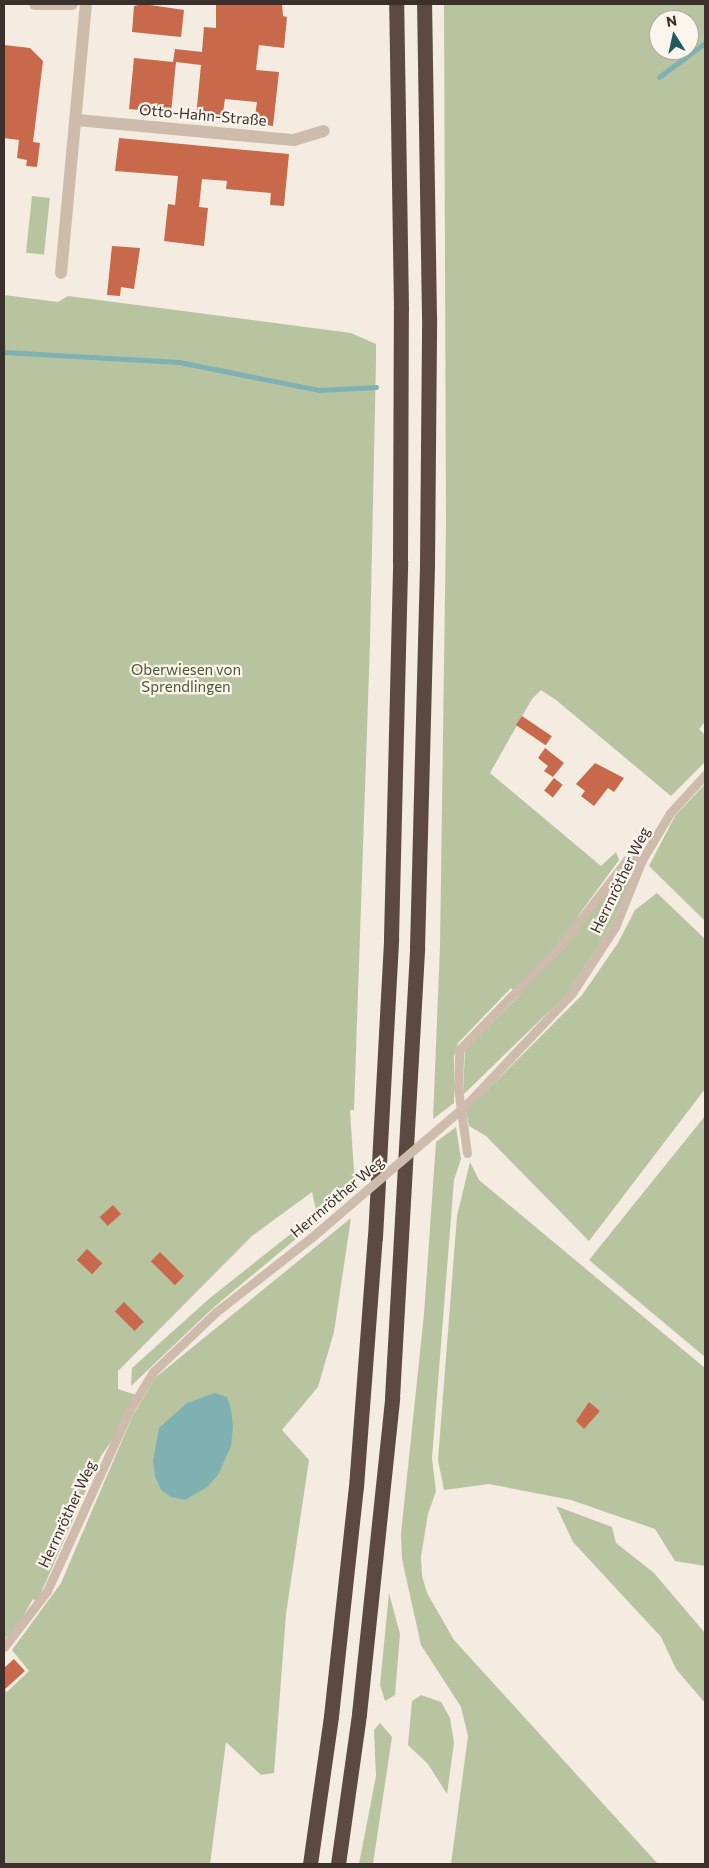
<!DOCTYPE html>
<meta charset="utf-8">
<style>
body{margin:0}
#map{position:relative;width:709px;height:1868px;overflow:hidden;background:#f4ebe1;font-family:Commissioner,sans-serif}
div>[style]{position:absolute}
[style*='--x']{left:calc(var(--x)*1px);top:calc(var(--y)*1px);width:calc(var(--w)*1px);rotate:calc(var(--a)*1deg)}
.green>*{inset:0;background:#b8c4a0;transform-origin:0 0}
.water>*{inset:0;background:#7fb0b2}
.stream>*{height:4.5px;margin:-2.25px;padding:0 2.25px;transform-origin:2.25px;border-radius:2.25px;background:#7fb0b2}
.building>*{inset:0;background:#c8694b;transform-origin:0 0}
.lane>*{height:9px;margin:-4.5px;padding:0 4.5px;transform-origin:4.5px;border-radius:4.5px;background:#cdbbac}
.street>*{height:12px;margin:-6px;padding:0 6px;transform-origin:6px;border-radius:6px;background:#cdbbac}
.highway>*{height:15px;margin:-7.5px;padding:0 7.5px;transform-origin:7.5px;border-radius:7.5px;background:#5c4a42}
.lane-bridge>*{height:9px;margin:-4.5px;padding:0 4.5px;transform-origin:4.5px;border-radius:4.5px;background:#cdbbac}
span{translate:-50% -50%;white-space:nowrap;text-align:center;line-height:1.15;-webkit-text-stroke:4.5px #fbf5ee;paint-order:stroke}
.street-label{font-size:15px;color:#3b302b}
.park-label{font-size:15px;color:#4a5a2e}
.frame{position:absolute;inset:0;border:5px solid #3b302b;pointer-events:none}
.north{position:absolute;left:649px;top:10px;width:50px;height:50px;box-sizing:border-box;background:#fbf5ee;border:1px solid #aea6a0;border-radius:50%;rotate:350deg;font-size:14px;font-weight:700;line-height:20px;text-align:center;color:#3b302b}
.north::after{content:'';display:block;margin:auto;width:18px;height:22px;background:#1f5a5e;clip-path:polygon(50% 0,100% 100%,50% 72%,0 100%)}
</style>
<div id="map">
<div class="green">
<i style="clip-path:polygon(evenodd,444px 4px,705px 4px,705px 722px,699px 729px,705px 735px,705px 762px,671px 796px,556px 700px,541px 690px,532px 699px,490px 773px,601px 866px,616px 852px,619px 860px,578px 916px,585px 919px,630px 866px,630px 884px,611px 926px,567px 994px,463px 1095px,465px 1050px,519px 996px,511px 988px,458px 1043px,454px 1056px,454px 1103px,433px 1119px,440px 946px,446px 523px,444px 4px,659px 20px,689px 20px,689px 50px,659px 50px,659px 20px)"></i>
<i style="left:32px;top:196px;width:18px;height:57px;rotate:6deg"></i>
<i style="clip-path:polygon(4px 295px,58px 302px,68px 296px,351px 333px,376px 344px,376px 361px,370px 643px,354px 1110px,350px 1110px,355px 1188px,318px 1219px,312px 1192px,252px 1236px,118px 1371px,118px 1389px,142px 1397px,101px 1456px,37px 1602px,33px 1599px,16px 1629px,4px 1639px)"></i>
<i style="clip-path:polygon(705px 784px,705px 921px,649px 866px,675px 816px)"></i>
<i style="clip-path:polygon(657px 893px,705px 939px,705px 1089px,589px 1241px,486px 1136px,469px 1126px,466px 1111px,582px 995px,618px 943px,635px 910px)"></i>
<i style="clip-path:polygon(705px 1116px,705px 1357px,589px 1260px)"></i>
<i style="clip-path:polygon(456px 1127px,461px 1159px,454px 1180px,432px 1458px,436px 1491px,428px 1514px,421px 1556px,422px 1576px,427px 1593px,454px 1640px,658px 1864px,451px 1864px,468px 1736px,461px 1707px,421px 1645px,402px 1559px,401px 1534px,424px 1314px,436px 1142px)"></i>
<i style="clip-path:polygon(470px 1162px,479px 1180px,705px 1368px,705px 1566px,675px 1561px,655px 1529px,571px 1500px,489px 1484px,444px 1490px,438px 1460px,457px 1216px)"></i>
<i style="clip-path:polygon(312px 1217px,316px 1222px,213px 1308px,131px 1386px,132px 1368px,210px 1298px)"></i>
<i style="clip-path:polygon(351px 1218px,334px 1332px,318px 1387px,282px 1430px,309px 1460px,286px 1614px,274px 1773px,261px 1775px,226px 1742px,210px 1864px,4px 1864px,4px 1689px,7px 1692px,29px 1671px,12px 1650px,61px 1583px,133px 1415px,156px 1377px)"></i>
<i style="clip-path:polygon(556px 1506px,612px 1527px,616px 1543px,654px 1573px,705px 1633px,705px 1703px,676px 1669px,661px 1637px,573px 1542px)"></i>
<i style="clip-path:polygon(389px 1593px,400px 1634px,395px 1695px,385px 1701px,380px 1685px)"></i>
<i style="clip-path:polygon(421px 1695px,441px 1702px,450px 1718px,454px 1743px,447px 1794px,428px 1764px,408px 1745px,412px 1701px)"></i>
<i style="clip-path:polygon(380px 1723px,392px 1737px,373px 1864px,359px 1864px,376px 1776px,374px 1730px)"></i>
</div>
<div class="water">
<i style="clip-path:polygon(215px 1393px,227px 1397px,231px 1409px,233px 1426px,231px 1446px,218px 1475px,207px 1487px,185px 1500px,171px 1497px,161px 1490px,155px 1476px,153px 1461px,159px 1428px,187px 1403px)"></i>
</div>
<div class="stream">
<i style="--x:659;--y:77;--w:57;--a:-36.5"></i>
<i style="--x:4;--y:352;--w:175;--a:3.3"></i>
<i style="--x:179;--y:362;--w:143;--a:11.3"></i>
<i style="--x:319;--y:390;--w:57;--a:-3"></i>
</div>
<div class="building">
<i style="clip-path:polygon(143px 4px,184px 10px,181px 37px,132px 32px,134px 6px)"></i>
<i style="clip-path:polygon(216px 4px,282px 4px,283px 16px,287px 17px,284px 48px,259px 45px,256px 70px,279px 72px,273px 126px,254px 123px,257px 102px,225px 99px,222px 120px,196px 117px,201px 65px,176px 62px,171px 113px,129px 109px,134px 58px,173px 62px,175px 49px,202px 52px,204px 27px,216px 28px)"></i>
<i style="clip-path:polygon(4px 45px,30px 48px,43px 61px,33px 142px,40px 143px,37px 167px,26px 166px,27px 160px,17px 158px,19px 140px,4px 138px)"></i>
<i style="clip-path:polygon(119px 138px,289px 154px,284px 206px,270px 205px,271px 193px,226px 189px,227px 181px,202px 179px,199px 207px,208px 208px,204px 246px,164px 241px,168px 204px,175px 205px,178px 176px,115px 171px)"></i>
<i style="clip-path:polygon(112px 246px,140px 248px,134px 289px,121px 287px,120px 296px,107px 295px)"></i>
<i style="left:522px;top:716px;width:36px;height:11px;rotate:34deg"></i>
<i style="clip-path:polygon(545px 748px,564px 763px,553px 777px,544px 771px,548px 766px,538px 758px)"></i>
<i style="clip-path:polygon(595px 763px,624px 778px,614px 792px,608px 788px,594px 806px,581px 796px,585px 791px,576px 784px)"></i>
<i style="left:554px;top:778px;width:11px;height:16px;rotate:38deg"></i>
<i style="left:113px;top:1205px;width:12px;height:18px;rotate:48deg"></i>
<i style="left:87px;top:1249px;width:21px;height:15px;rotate:43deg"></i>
<i style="left:160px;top:1252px;width:34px;height:13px;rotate:45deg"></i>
<i style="left:124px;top:1302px;width:28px;height:13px;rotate:45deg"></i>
<i style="clip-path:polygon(589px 1402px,600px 1411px,584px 1429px,576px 1421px)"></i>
<i style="clip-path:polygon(14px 1659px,25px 1671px,4px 1690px,4px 1668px)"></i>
</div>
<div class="lane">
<i style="--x:467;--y:1104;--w:153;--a:-46.6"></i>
<i style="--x:572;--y:993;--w:79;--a:-56.9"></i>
<i style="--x:615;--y:927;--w:72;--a:-68.1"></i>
<i style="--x:642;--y:860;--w:55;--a:-59.2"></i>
<i style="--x:670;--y:813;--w:52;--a:-47.4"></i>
<i style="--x:467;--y:1153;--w:66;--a:-97.9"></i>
<i style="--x:458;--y:1088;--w:38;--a:-88"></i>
<i style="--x:459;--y:1050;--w:145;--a:-45.8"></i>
<i style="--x:560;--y:946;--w:109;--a:-52.1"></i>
<i style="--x:627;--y:860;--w:15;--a:0"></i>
<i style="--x:4;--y:1647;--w:71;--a:-52.5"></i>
<i style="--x:47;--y:1591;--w:198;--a:-65.5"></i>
<i style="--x:129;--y:1411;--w:46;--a:-58.4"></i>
<i style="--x:153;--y:1372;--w:87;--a:-43.6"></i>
<i style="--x:216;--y:1312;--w:122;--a:-38"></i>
</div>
<div class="street">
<i style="--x:35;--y:4;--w:37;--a:0"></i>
<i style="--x:77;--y:120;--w:218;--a:5.3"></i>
<i style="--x:294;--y:140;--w:31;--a:-17"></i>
<i style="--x:61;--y:273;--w:270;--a:-84.7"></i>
</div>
<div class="highway">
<i style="--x:310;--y:1864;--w:149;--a:-81.9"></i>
<i style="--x:331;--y:1716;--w:230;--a:-83.8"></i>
<i style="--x:356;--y:1487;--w:251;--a:-85.7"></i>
<i style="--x:375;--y:1237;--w:299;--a:-86.9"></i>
<i style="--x:391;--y:938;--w:377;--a:-88.6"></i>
<i style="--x:400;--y:561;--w:252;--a:-89.8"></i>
<i style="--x:401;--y:309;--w:305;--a:-90.9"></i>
<i style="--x:338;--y:1864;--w:151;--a:-82"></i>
<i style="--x:359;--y:1714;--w:318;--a:-84"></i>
<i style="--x:392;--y:1398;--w:451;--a:-86.8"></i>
<i style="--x:417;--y:948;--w:384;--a:-88.5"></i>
<i style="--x:427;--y:564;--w:247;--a:-89.5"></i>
<i style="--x:429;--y:317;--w:313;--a:-90.9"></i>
</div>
<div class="lane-bridge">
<i style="--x:312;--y:1237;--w:204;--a:-40.6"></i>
</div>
<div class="street-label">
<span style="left:203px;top:115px;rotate:5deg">Otto-Hahn-Straße</span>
<span style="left:620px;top:880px;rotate:-64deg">Herrnröther Weg</span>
<span style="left:337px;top:1197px;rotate:-40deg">Herrnröther Weg</span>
<span style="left:67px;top:1514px;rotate:-65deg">Herrnröther Weg</span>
</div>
<div class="park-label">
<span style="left:186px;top:678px">Oberwiesen von<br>Sprendlingen</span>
</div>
<div class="frame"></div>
<div class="north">N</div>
</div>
